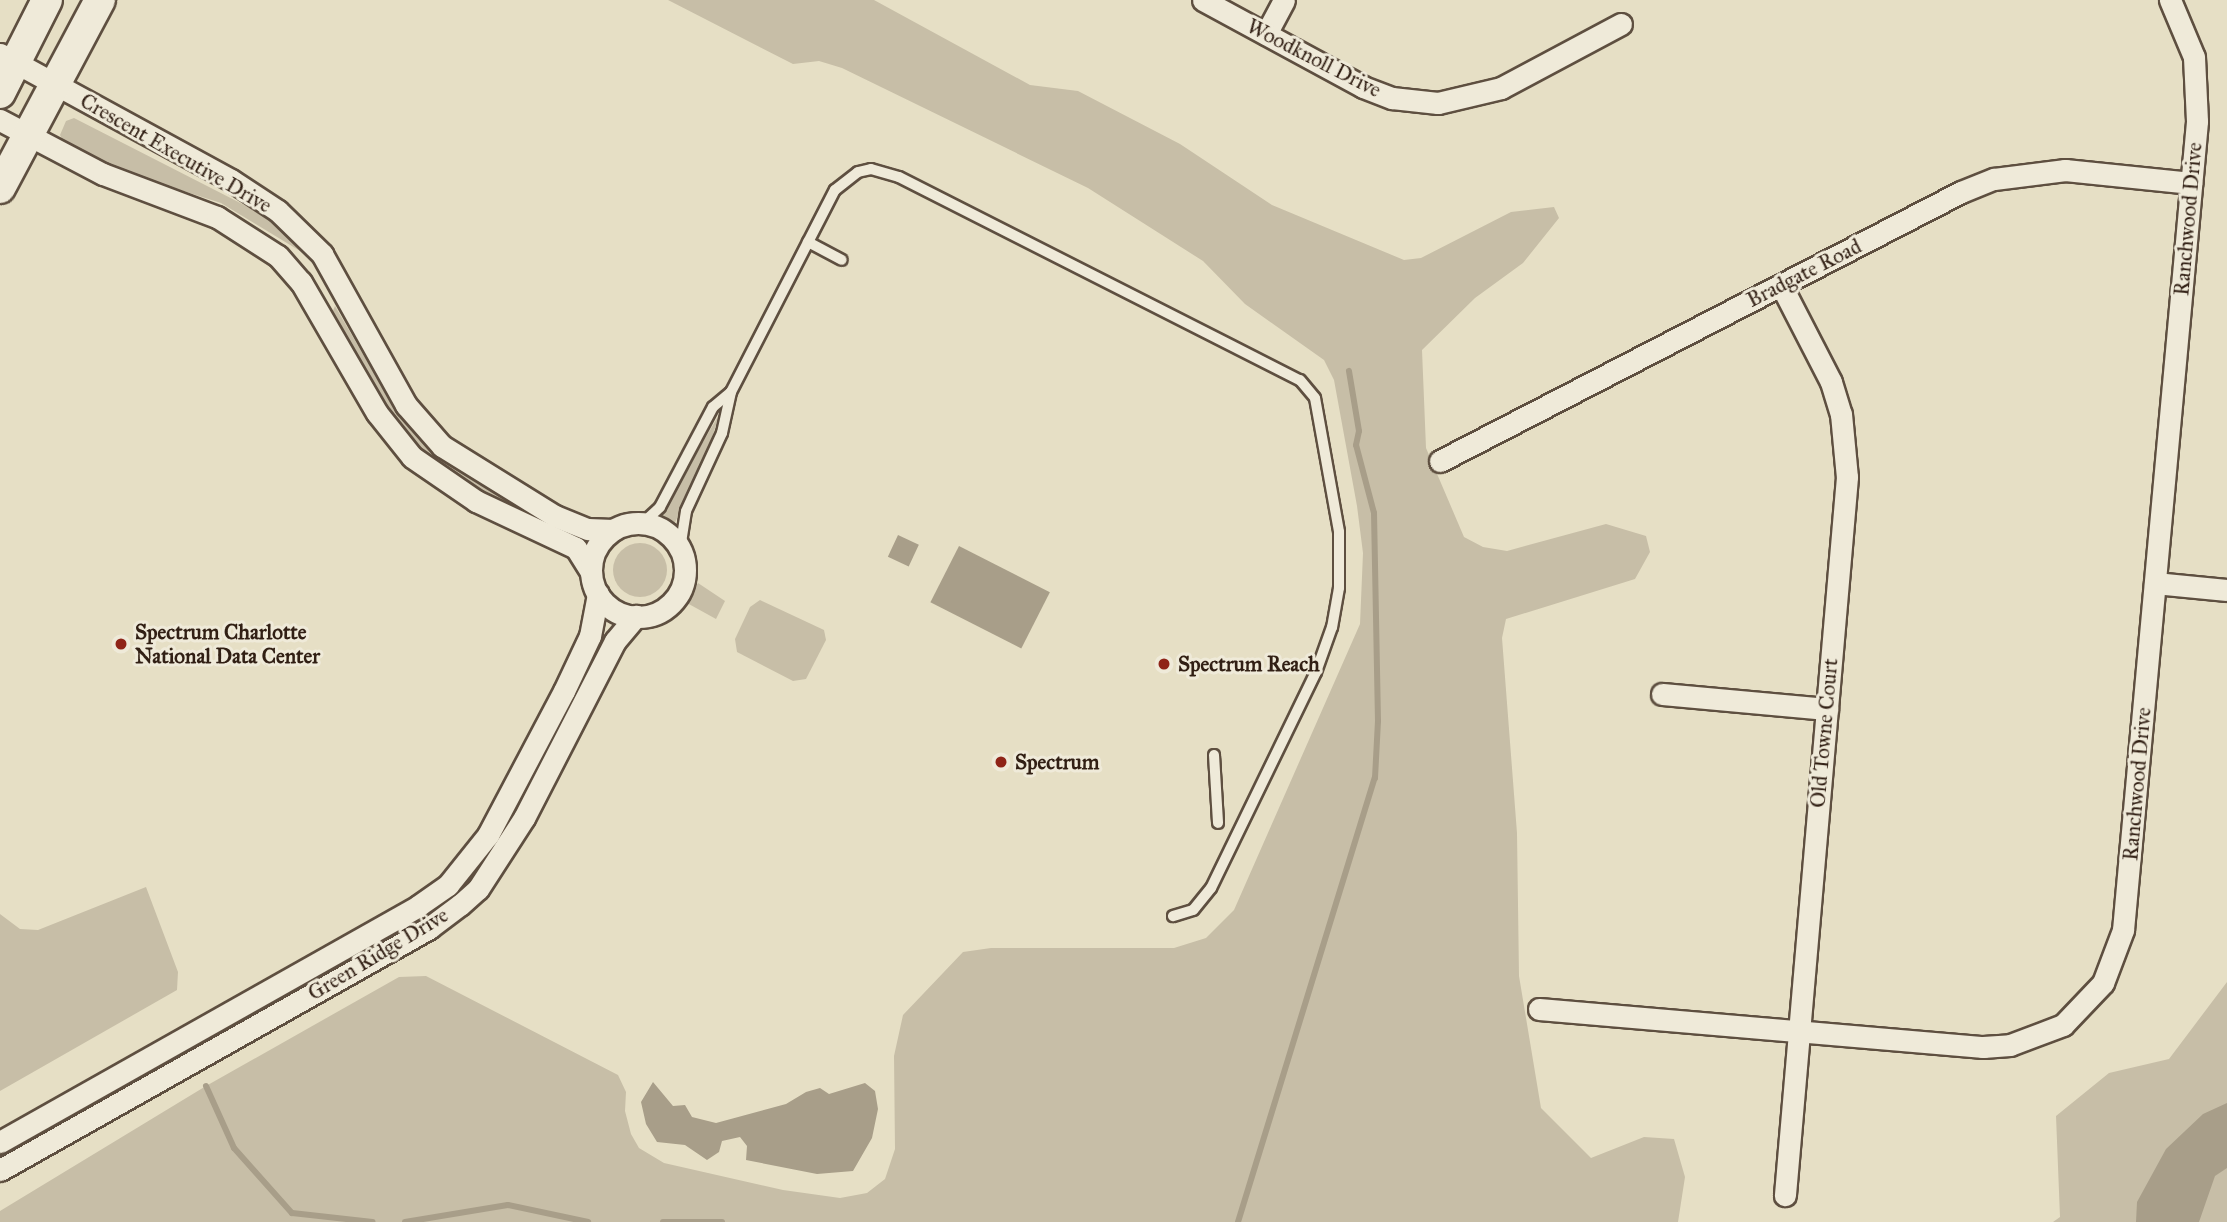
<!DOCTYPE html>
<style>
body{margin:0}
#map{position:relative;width:2227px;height:1222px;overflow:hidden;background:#e6dfc5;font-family:"IM FELL Great Primer",serif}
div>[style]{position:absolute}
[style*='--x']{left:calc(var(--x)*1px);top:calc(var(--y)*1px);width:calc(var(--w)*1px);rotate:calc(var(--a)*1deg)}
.green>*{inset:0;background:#c7bea7}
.round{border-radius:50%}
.water>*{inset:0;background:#a89e89;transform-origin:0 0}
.stream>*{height:6px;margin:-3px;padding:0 3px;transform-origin:3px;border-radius:3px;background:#a89e89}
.roads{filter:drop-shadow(2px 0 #5e4f40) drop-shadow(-2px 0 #5e4f40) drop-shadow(0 2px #5e4f40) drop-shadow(0 -2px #5e4f40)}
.lane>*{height:10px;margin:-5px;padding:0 5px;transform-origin:5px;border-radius:5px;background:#efead9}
.street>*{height:21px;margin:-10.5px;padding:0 10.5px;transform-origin:10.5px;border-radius:10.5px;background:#efead9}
.street>.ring{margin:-10.5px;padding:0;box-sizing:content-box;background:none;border:21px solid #efead9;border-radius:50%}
.secondary>*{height:30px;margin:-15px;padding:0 15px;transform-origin:15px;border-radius:15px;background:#efead9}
.dots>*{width:19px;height:19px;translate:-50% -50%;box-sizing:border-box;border:4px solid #efead9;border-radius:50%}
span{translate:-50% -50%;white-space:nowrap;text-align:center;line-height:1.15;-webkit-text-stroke:6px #efead9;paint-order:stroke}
.street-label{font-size:21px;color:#311f14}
.poi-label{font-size:21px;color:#311f14;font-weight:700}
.left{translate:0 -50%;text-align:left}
</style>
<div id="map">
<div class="green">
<i style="clip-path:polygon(668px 0,874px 0,1030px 85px,1078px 91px,1180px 144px,1272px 205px,1404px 260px,1421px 258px,1511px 212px,1554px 207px,1559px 218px,1523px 263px,1475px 298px,1422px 350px,1426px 448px,1464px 537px,1483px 547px,1507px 551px,1606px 524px,1646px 536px,1650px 552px,1635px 579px,1506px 619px,1502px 638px,1517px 833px,1519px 976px,1541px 1108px,1591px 1158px,1644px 1137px,1674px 1139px,1685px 1177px,1678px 1222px,0 1222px,0 1211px,206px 1086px,399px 977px,426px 976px,618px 1075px,626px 1092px,625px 1111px,631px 1134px,639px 1148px,664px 1163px,783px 1190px,840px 1198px,867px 1193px,885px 1179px,895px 1149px,894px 1056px,903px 1015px,963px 952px,991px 948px,1174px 948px,1206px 938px,1234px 910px,1360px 624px,1363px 553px,1357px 506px,1334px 380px,1324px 360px,1245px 304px,1203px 261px,1088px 188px,842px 68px,819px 61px,793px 64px)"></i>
<i style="clip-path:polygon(74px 118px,256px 211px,278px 225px,305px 254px,221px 203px,130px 174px,64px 143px,60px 135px,66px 121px)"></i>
<i style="clip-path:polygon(335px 306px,390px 401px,425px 444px,469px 476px,563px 530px,507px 509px,414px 444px,377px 394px,332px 313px)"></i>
<i style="clip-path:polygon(720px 413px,710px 443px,674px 525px,660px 516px)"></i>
<i class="round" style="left:613px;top:543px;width:54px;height:54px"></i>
<i style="clip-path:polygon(698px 583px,725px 601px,716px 619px,687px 603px)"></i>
<i style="clip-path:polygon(760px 600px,824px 630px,826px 640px,806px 679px,793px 681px,737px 652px,735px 639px,750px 607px)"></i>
<i style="clip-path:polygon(470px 875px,474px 879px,432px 918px,285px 994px)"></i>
<i style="clip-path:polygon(146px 887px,178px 972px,177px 990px,0 1091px,0 914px,20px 929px,38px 930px)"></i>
<i style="clip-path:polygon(2227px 982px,2227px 1222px,2053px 1222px,2060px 1217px,2056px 1116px,2109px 1073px,2169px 1059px)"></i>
<i style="clip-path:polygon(242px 1015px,246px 1022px,0 1161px,0 1150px)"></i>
</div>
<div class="water">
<i style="left:898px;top:535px;width:23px;height:24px;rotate:25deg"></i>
<i style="left:959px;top:546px;width:102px;height:63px;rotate:27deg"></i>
<i style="clip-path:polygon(653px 1082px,673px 1106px,685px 1105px,692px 1117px,716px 1123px,786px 1104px,806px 1092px,820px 1088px,829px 1094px,865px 1083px,875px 1091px,878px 1109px,872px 1138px,853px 1171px,817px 1174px,746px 1160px,747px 1146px,740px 1137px,722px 1141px,719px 1152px,707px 1160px,685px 1145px,657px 1142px,646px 1124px,641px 1102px)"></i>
<i style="clip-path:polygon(2227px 1103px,2227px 1168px,2215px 1176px,2199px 1222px,2136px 1222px,2137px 1202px,2166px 1149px,2203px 1114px)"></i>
</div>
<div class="stream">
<i style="--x:206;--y:1086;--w:68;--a:65.7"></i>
<i style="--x:234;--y:1148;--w:87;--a:48.3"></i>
<i style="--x:292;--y:1213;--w:81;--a:6.3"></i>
<i style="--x:405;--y:1222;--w:104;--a:-9.4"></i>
<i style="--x:508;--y:1205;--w:82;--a:12"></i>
<i style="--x:663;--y:1222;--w:59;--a:0"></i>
<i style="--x:1238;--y:1222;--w:465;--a:-72.9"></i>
<i style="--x:1375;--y:778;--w:57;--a:-87"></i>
<i style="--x:1378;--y:721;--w:208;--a:-91.1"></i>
<i style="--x:1374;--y:513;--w:70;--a:-104.8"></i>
<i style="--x:1356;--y:445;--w:14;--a:-78"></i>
<i style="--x:1359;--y:431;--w:61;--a:-99.5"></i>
</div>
<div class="roads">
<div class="lane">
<i style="--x:808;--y:242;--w:38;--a:28"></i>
<i style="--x:643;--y:523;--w:23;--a:-43"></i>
<i style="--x:660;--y:507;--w:113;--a:-62.1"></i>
<i style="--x:713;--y:407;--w:23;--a:-40"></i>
<i style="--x:680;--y:549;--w:38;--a:-81"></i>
<i style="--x:686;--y:511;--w:86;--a:-65.2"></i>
<i style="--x:722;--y:433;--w:42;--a:-77.6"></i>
<i style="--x:731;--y:392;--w:227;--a:-62.8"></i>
<i style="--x:835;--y:190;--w:29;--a:-38"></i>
<i style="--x:858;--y:172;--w:13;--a:-13"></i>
<i style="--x:871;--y:169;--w:29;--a:16"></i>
<i style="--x:899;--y:177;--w:449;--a:26.9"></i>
<i style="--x:1300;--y:380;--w:23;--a:50"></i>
<i style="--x:1315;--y:398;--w:136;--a:79.8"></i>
<i style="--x:1339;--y:532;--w:56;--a:90"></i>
<i style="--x:1339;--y:588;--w:40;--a:100"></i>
<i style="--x:1332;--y:627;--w:48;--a:109.6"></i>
<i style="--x:1316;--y:672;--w:240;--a:115.9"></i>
<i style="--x:1211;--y:888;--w:28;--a:129"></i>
<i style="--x:1193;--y:910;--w:21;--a:163"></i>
<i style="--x:1214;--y:755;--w:68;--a:86.6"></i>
</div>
<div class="street">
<i style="--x:1203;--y:0;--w:182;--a:28.5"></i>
<i style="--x:1363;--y:87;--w:31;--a:21"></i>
<i style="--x:1392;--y:98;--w:46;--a:6.2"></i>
<i style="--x:1438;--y:103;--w:65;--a:-13.4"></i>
<i style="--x:1501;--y:88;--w:136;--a:-28.1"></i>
<i style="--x:1266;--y:34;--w:38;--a:-62"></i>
<i style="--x:0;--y:54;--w:263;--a:28.6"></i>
<i style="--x:231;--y:180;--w:56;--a:33.4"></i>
<i style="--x:278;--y:211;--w:62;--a:44.3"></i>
<i style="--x:322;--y:254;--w:173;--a:60.9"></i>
<i style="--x:406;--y:405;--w:55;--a:48.7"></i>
<i style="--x:442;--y:446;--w:133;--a:31.8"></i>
<i style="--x:555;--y:516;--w:35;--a:22"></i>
<i style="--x:588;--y:529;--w:25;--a:2"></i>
<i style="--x:0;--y:120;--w:116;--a:27.7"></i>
<i style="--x:103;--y:174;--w:122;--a:20.7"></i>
<i style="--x:217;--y:217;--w:72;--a:32.6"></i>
<i style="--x:278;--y:256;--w:35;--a:49"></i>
<i style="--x:301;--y:282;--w:151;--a:59.9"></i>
<i style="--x:377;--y:413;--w:56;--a:51.5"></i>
<i style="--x:412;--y:457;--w:78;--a:34.5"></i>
<i style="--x:476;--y:501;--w:110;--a:25.2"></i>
<i style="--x:576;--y:548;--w:28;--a:58"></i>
<i style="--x:1781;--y:285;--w:109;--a:62.7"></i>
<i style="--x:1831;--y:382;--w:34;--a:73"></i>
<i style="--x:1841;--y:414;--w:63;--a:84.6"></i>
<i style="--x:1847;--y:477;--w:721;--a:94.94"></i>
<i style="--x:1440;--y:461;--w:586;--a:-27.31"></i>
<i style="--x:1961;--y:192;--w:35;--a:-22"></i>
<i style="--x:1994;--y:179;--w:72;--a:-7.2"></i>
<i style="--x:2065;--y:170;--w:127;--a:5.9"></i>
<i class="ring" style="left:591px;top:523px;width:73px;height:73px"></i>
<i style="--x:2155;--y:583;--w:72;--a:5.6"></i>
<i style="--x:1662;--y:694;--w:166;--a:5.2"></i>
<i style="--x:1539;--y:1009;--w:446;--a:4.9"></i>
<i style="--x:1983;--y:1047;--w:27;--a:-4"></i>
<i style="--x:2010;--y:1045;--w:57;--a:-20.7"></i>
<i style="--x:2063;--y:1025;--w:58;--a:-46.4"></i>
<i style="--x:2103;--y:983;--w:57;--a:-69.3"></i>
<i style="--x:2123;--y:930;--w:812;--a:-84.77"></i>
<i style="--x:2197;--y:121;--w:64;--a:-92.7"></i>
<i style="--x:2194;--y:57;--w:62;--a:-112.8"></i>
<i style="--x:0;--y:1142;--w:480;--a:-29.4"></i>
<i style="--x:418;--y:906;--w:37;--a:-35"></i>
<i style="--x:448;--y:885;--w:64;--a:-51.3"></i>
<i style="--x:488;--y:835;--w:163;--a:-62.2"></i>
<i style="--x:564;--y:691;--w:61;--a:-64.7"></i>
<i style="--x:590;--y:636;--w:43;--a:-79.2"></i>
<i style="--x:0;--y:1170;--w:493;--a:-29.4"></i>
<i style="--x:429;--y:928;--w:39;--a:-37"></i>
<i style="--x:460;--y:905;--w:24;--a:-42"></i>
<i style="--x:478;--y:889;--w:85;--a:-57.1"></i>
<i style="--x:524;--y:818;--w:199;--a:-62.8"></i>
<i style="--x:615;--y:641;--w:33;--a:-50"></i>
</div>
<div class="secondary">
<i style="--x:0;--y:93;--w:104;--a:-63.2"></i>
<i style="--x:0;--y:188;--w:213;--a:-62"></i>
</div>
</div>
<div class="dots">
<i style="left:121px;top:644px;background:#8f2418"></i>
<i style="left:1164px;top:664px;background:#8f2418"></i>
<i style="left:1001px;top:762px;background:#8f2418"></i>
</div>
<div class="street-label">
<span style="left:1314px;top:58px;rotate:27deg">Woodknoll Drive</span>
<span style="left:176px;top:153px;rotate:30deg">Crescent Executive Drive</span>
<span style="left:2188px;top:219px;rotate:-85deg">Ranchwood Drive</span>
<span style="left:1804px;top:273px;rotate:-27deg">Bradgate Road</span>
<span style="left:1824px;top:733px;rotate:-85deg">Old Towne Court</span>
<span style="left:2137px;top:784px;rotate:-85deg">Ranchwood Drive</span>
<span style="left:378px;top:954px;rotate:-31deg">Green Ridge Drive</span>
</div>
<div class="poi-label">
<span class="left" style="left:135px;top:644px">Spectrum Charlotte<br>National Data Center</span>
<span class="left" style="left:1178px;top:664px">Spectrum Reach</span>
<span class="left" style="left:1015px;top:762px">Spectrum</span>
</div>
</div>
